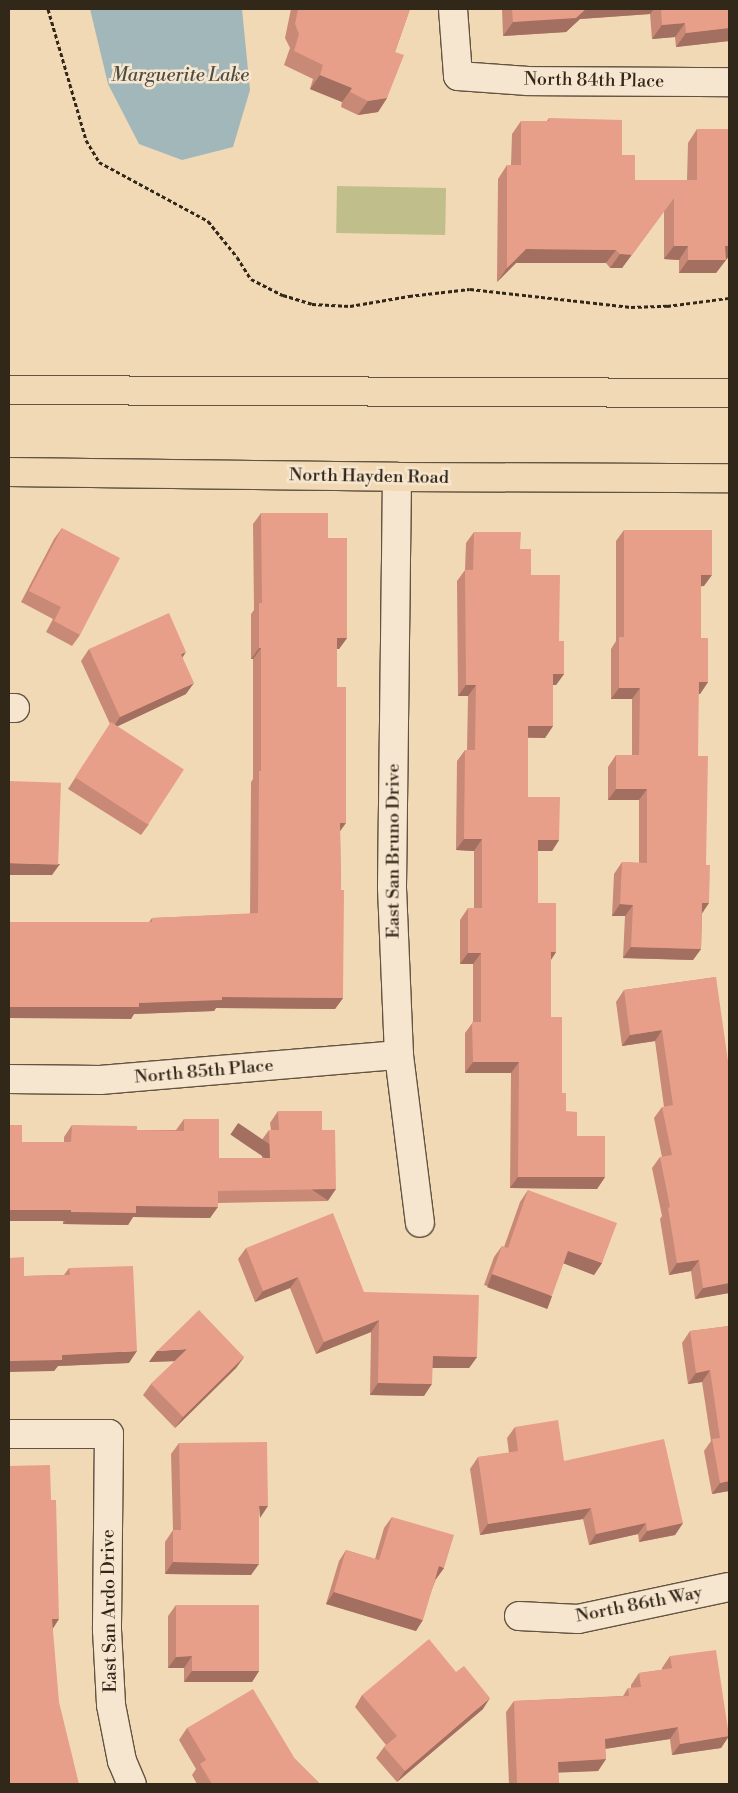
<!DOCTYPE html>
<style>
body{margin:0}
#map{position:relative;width:738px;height:1793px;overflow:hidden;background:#f2d9b5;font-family:"Libre Bodoni",serif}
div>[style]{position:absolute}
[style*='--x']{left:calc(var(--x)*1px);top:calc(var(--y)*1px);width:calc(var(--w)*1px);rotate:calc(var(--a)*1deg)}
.green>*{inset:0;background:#c0be8a;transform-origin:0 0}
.water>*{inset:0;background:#a1b7b9}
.path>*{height:3px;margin-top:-1.5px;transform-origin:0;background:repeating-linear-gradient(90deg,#32281a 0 4px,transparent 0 6.5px)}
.roads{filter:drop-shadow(1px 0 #625441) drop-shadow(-1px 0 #625441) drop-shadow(0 1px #625441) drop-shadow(0 -1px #625441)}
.minor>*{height:28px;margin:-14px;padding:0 14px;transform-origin:14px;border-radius:14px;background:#f7e6cf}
.major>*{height:28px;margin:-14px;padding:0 14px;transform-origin:14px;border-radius:14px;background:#f2d9b5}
.wall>*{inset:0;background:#c88976}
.shaded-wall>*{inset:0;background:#a26f60;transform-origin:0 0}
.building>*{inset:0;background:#e89f89;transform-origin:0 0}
span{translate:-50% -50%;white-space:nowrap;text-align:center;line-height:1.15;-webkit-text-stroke:5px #f7e6cf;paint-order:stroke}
.street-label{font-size:18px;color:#32281a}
.water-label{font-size:19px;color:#4e4c42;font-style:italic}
.frame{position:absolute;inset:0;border:10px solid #32281a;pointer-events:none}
</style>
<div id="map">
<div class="green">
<i style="left:337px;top:186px;width:109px;height:47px;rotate:1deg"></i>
</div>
<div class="water">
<i style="clip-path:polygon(90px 9px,242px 9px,250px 90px,233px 147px,182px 160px,139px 144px,108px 84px)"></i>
</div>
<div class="path">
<i style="--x:48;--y:9;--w:136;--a:73.8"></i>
<i style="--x:86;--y:140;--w:26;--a:59"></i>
<i style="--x:99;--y:162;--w:124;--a:28.4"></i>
<i style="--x:208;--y:221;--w:46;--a:51.1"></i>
<i style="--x:237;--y:257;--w:26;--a:58"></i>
<i style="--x:251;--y:279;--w:36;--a:27"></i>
<i style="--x:283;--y:295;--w:30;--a:17"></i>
<i style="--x:312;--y:304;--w:38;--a:3"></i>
<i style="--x:350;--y:306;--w:60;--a:-9.6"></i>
<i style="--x:409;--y:296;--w:61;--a:-6.5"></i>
<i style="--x:470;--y:289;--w:162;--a:6.4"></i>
<i style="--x:631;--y:307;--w:36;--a:-2"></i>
<i style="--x:667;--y:306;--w:63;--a:-7.4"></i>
</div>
<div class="roads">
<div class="minor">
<i style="--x:453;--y:9;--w:67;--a:85.7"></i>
<i style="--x:458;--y:76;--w:70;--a:4.1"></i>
<i style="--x:528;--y:81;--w:201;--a:0.3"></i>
<i style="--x:397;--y:477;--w:411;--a:90.7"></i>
<i style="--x:392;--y:888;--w:167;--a:87.6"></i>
<i style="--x:399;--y:1055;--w:169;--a:82.9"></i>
<i style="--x:9;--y:708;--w:6;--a:0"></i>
<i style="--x:9;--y:1079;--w:91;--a:0.6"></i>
<i style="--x:100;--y:1080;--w:300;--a:-4.8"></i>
<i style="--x:9;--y:1434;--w:100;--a:0"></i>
<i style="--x:109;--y:1434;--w:196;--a:90.6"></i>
<i style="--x:107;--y:1630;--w:75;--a:86.9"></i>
<i style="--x:111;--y:1705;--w:57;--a:78.9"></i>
<i style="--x:122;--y:1761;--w:25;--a:67"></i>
<i style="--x:519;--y:1616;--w:59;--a:2.9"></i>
<i style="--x:578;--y:1619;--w:154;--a:-12"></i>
</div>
<div class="major">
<i style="--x:9;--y:390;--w:720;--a:0.24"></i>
<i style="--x:9;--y:472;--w:388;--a:0.7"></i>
<i style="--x:397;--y:477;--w:332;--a:0.2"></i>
</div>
</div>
<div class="wall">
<i style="clip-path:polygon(291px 9px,410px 9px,395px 52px,387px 98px,378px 112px,358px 115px,341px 107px,342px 102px,310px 89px,313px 79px,284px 65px,290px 48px,285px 38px)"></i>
<i style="clip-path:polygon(502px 9px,729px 9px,729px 41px,676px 47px,675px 37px,652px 39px,650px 14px,580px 19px,566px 32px,503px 36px)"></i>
<i style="clip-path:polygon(549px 118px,622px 155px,635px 180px,687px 180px,688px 143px,697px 129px,729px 129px,729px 256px,716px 273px,679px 273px,679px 260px,664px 259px,664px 211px,622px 268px,610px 268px,606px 263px,516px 263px,497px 282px,498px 179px,507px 165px,511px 165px,512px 134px,521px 121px,547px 121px)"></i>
<i style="clip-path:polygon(261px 513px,328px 538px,347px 638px,339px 649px,337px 649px,337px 687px,340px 830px,343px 998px,335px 1009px,216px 1008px,214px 1011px,134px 1014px,131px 1019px,149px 922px,152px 918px,250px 914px,251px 782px,253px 779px,253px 659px,251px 659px,251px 614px,254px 610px,253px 524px)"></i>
<i style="clip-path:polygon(62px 528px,80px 635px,72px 646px,46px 632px,53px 619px,21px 602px,54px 539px)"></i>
<i style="clip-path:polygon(624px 530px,704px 586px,701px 586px,701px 638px,708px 682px,700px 694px,698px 694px,698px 756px,702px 913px,701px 949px,693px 960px,623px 958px,625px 916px,612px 916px,614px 874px,622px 862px,639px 863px,639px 800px,608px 800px,608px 767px,616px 755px,632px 755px,632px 699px,611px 699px,611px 649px,616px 641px,616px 541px)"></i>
<i style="clip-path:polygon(474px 532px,520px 549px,559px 641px,564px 674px,556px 685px,553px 685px,553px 726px,545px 738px,528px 738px,528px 797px,559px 840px,552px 851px,538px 851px,538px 903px,556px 952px,551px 960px,551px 1017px,562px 1093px,566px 1111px,577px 1136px,605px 1177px,597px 1189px,510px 1188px,511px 1073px,465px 1073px,465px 1033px,473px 1022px,473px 964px,460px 964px,460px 920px,468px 908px,474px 908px,474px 851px,456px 850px,457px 761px,465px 750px,467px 750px,468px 696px,458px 696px,457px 581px,465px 570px,466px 543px)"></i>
<i style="clip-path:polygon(89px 649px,182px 658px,186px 694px,117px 726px,149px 824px,141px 835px,68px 789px,110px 724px,81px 661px)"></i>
<i style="clip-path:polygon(716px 977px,729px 1293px,695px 1299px,691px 1271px,669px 1275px,660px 1219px,662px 1216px,652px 1168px,660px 1157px,662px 1157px,654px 1118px,662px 1107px,664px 1107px,655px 1041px,622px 1046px,616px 1002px,624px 990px)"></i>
<i style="clip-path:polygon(278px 1111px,322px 1130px,328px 1201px,218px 1203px,210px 1218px,133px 1217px,128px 1225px,63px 1224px,63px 1221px,22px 1142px,64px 1142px,64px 1137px,72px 1125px,137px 1130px,176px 1130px,184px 1119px,219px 1158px,262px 1158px,261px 1141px,269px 1130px,271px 1130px,270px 1123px)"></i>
<i style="clip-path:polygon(528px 1190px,602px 1263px,594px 1275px,563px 1263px,544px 1307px,484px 1285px,494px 1257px,502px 1246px,504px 1247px,520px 1202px)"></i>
<i style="clip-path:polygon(246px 1248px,364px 1292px,477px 1357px,469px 1368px,432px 1368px,424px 1396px,370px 1395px,371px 1332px,316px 1354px,290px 1288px,255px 1302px,238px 1259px)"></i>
<i style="clip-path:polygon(69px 1268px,129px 1363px,58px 1366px,54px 1371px,24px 1276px,64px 1275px)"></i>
<i style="clip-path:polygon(729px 1326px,729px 1491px,712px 1494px,704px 1451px,711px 1441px,702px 1382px,688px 1384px,682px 1343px,690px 1331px)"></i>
<i style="clip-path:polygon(157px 1351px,244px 1357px,236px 1368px,175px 1428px,143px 1395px,151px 1384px,175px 1361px,149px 1362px)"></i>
<i style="clip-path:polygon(515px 1427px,564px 1461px,683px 1523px,675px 1535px,639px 1542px,638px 1534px,589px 1545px,583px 1519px,480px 1535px,470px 1469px,478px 1457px,509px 1453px,507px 1438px)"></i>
<i style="clip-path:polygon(179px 1443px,259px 1518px,251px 1575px,165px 1574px,165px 1542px,173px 1530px,171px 1454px)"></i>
<i style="clip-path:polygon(392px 1517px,444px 1568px,436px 1579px,416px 1631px,326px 1604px,339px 1561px,346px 1550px,375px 1559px,384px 1528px)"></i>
<i style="clip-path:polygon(176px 1605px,259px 1671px,252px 1682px,184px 1682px,184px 1668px,168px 1668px,168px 1616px)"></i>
<i style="clip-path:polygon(670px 1656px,729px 1736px,721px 1748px,672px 1755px,670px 1739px,605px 1749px,606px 1759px,598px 1771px,558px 1772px,559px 1784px,509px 1784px,506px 1712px,514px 1701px,623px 1696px,628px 1688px,631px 1688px,631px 1685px,639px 1673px,662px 1670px,662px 1668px)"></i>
<i style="clip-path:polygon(362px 1695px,483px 1709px,397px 1782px,376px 1758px,384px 1747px,386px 1745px,355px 1707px)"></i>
<i style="clip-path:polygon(187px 1728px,295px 1759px,320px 1784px,197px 1784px,192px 1775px,196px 1769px,179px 1740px)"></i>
</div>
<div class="shaded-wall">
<i style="clip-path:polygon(586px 9px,654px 9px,650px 14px,580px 19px,566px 32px,503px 36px,513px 22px)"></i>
<i style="clip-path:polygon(685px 23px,675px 37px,652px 39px,662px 25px)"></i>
<i style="clip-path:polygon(729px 28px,729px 41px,676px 47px,686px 33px)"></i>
<i style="clip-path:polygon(320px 75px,352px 88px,342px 102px,310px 89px)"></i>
<i style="clip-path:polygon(387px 98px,378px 112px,358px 115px,368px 101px)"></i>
<i style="clip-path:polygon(664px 211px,622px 268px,610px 268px,620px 254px)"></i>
<i style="clip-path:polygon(674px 246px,688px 246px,679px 260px,664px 259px)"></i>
<i style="clip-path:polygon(725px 246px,729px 246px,729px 256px,716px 273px,679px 273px,688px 260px)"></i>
<i style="clip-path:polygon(526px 249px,616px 250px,606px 263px,516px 263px,497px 282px,507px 268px)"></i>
<i style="clip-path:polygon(701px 575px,712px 575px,704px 586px,693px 587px)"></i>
<i style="clip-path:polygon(337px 638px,347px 638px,339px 649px,329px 649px)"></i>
<i style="clip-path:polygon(259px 648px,261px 648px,253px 659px,251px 659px)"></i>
<i style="clip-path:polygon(186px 652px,179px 663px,181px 654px)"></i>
<i style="clip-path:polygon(553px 674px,564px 674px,556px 685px,545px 685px)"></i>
<i style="clip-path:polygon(699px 682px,708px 682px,700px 694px,691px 693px)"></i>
<i style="clip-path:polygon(194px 683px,186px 694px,112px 729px,120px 717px)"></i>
<i style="clip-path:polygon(466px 685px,476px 685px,468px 696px,458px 696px)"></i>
<i style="clip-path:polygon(619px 688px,640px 688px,632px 699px,611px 699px)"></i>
<i style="clip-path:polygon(528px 726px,553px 726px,545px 738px,520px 737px)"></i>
<i style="clip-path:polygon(616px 789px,647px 789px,639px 800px,608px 800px)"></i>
<i style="clip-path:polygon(340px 823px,346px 823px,338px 834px)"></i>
<i style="clip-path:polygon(464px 839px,482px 839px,474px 851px,456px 850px)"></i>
<i style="clip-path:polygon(538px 840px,559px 840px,552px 851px,530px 851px)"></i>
<i style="clip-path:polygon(9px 863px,60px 864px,52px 875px,9px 875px)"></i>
<i style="clip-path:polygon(702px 903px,709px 903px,701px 915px)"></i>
<i style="clip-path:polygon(620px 904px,633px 905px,625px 916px,612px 916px)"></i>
<i style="clip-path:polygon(631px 947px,701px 949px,693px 960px,623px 958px)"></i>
<i style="clip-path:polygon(551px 952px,556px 952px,548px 964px)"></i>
<i style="clip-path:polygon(468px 953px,481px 953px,473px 964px,460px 964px)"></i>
<i style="clip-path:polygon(222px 997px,343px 998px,335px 1009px,216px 1008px,214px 1011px,134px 1014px,131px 1019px,9px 1018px,9px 1007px,139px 1003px)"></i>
<i style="clip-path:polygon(662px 1030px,655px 1041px,622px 1046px,630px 1035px)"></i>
<i style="clip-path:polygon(473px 1062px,519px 1062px,511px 1073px,465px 1073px)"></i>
<i style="clip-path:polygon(518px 1177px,605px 1177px,597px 1189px,510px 1188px)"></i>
<i style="left:336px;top:1189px;width:14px;height:118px;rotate:124deg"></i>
<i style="clip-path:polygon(136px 1206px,218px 1207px,210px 1218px,133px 1217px,128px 1225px,63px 1224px,71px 1212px)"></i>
<i style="left:9px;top:1210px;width:62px;height:11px"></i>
<i style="clip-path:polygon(568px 1251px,602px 1263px,594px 1275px,560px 1262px)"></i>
<i style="clip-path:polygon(699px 1260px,691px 1271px,669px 1275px,677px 1263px)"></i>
<i style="left:492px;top:1274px;width:64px;height:14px;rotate:20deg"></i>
<i style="clip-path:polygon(298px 1277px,290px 1288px,255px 1302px,263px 1291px)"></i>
<i style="clip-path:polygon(729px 1283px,729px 1293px,695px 1299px,703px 1288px)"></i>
<i style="clip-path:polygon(379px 1320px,371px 1332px,316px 1354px,324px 1342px)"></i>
<i style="clip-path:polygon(187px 1349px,179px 1361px,149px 1362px,157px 1351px)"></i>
<i style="clip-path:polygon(137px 1351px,129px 1363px,58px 1366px,54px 1371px,9px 1372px,9px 1361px,62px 1355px)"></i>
<i style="clip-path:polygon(433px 1356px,477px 1357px,469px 1368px,425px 1368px)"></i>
<i style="clip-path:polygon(244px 1357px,236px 1368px,175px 1428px,183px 1417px)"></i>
<i style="clip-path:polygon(710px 1370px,702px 1382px,688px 1384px,696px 1373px)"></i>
<i style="clip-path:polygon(378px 1383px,432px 1384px,424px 1396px,370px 1395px)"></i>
<i style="clip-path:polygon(729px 1481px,729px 1491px,712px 1494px,720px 1483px)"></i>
<i style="clip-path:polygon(259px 1506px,268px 1506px,260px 1518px)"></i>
<i style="clip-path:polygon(591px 1508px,583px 1519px,480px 1535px,488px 1524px)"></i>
<i style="clip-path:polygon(646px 1523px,638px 1534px,589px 1545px,596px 1534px)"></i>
<i style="clip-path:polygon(683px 1523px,675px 1535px,639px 1542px,647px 1531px)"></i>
<i style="clip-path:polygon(173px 1562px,259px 1564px,251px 1575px,165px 1574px)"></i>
<i style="clip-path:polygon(439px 1566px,444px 1568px,436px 1579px,431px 1578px)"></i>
<i style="clip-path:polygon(334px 1592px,423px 1620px,416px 1631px,326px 1604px)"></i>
<i style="clip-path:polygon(52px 1619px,59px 1619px,52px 1630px)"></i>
<i style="clip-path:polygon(192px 1656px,184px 1668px,168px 1668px,176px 1657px)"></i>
<i style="clip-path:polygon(192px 1671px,259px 1671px,252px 1682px,184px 1682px)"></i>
<i style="clip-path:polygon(490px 1698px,483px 1709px,397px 1782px,405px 1771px)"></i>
<i style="clip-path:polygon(678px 1727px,670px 1739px,597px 1750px,605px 1739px)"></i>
<i style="clip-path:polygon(729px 1736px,721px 1748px,672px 1755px,680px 1744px)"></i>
<i style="clip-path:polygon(606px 1759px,598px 1771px,550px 1773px,558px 1762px)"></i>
</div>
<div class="building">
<i style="clip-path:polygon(298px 9px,410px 9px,395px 52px,404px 55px,387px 98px,368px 101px,350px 92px,352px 88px,320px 75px,323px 65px,294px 51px,299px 34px,295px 24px)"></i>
<i style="clip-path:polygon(512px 9px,586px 9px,576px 18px,513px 22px)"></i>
<i style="clip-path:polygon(661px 9px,729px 9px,729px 28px,686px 33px,685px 23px,662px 25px)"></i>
<i style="clip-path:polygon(549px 118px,622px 120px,622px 155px,635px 155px,635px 180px,697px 180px,697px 129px,729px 129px,729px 246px,725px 246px,726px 260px,688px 260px,688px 246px,674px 246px,674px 198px,632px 255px,620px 254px,616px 250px,526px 249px,507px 268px,507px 165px,521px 165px,521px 121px,549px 121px)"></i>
<i style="clip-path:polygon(261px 513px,328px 513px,328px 538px,347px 538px,347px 638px,337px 638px,337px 687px,346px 687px,346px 823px,340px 823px,341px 890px,344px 890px,343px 998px,222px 997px,222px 1000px,139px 1003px,139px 1007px,9px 1007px,9px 922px,152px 922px,152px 918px,258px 913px,259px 771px,261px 771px,261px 648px,259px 648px,259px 603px,262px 603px)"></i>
<i style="clip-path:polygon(62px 528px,120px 558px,80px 635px,54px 621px,61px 607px,29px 591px)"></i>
<i style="clip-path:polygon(624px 530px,712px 530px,712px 575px,701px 575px,701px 638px,708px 638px,708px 682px,699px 682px,698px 756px,708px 756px,706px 865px,710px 865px,709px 903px,702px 903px,701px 949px,631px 947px,633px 905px,620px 904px,622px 862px,647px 863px,647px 789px,616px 789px,616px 755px,639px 755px,640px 688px,619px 688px,619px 637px,624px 637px)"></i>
<i style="clip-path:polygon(474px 532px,521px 532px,520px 549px,531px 549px,531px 575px,560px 575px,559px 641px,564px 641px,564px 674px,553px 674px,553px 726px,528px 726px,528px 797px,560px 797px,559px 840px,538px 840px,538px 903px,556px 903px,556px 952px,551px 952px,551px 1017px,562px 1017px,562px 1093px,566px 1093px,566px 1111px,577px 1112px,577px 1136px,605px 1136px,605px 1177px,518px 1177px,519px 1062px,473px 1062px,472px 1022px,481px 1022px,481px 953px,468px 953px,468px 908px,482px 908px,482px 839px,464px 839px,465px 750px,475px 750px,476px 685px,466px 685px,465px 570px,473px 570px)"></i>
<i style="clip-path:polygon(169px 613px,186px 652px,181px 654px,194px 683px,120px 717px,89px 649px)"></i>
<i style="left:111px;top:722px;width:87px;height:66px;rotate:33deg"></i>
<i style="left:9px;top:781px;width:52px;height:82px;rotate:2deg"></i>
<i style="clip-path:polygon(716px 977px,729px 1068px,729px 1283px,703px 1288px,699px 1260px,677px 1263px,668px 1208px,670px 1207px,660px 1157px,672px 1155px,662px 1107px,673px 1105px,662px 1030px,630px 1035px,624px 990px)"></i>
<i style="clip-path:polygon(278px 1111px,322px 1111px,322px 1130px,335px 1130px,336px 1189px,218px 1191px,218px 1207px,136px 1206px,136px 1213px,71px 1212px,71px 1210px,9px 1210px,9px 1125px,22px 1125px,22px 1142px,71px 1142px,72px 1125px,137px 1126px,137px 1130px,184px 1131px,184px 1119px,219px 1119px,219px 1158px,270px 1158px,269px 1130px,279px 1130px)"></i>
<i style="clip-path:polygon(528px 1190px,617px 1223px,602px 1263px,568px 1251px,552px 1296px,492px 1274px,502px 1246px,508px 1248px)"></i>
<i style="clip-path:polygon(333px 1213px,364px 1292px,479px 1295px,477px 1357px,433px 1356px,432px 1384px,378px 1383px,379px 1320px,324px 1342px,298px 1277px,263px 1291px,246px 1248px)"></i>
<i style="clip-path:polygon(24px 1257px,24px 1276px,70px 1275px,69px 1268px,133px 1266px,137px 1351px,62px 1355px,62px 1360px,9px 1361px,9px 1258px)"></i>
<i style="clip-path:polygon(199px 1310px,244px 1357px,183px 1417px,151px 1384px,187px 1349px,157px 1351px)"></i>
<i style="clip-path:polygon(729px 1326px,729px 1481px,720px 1483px,712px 1439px,720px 1438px,710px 1370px,696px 1373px,690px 1331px)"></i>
<i style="clip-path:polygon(558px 1420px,564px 1461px,664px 1439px,683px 1523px,647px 1531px,646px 1523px,596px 1534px,591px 1508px,488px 1524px,478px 1457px,518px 1451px,515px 1427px)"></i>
<i style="clip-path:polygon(267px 1442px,268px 1506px,259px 1506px,259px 1564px,173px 1562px,173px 1530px,181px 1530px,179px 1443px)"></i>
<i style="clip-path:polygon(50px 1465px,51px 1500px,56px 1500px,59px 1619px,52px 1619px,59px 1702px,79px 1784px,9px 1784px,9px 1466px)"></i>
<i style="clip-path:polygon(392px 1517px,454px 1535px,444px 1568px,439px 1566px,423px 1620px,334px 1592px,346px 1550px,379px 1560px)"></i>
<i style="clip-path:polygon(176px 1605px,259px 1605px,259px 1671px,192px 1671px,192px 1656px,176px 1657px)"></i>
<i style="clip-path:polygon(429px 1639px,456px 1672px,464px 1666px,490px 1698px,405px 1771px,384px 1747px,397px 1736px,362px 1695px)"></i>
<i style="clip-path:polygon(716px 1650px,729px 1736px,680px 1744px,678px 1727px,605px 1739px,606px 1759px,558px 1762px,559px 1784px,517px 1784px,514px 1701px,629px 1696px,628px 1688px,641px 1687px,639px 1673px,672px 1668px,670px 1656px)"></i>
<i style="clip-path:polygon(253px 1689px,295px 1759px,320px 1784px,212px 1784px,200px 1764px,206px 1760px,187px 1728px)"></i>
</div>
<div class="street-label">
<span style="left:594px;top:81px;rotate:1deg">North 84th Place</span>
<span style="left:369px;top:477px;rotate:1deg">North Hayden Road</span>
<span style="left:394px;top:851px;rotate:-90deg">East San Bruno Drive</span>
<span style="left:204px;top:1072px;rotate:-5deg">North 85th Place</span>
<span style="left:639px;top:1605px;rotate:-11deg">North 86th Way</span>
<span style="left:110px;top:1611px;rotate:-91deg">East San Ardo Drive</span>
</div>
<div class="water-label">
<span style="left:180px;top:76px">Marguerite Lake</span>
</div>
<div class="frame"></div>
</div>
